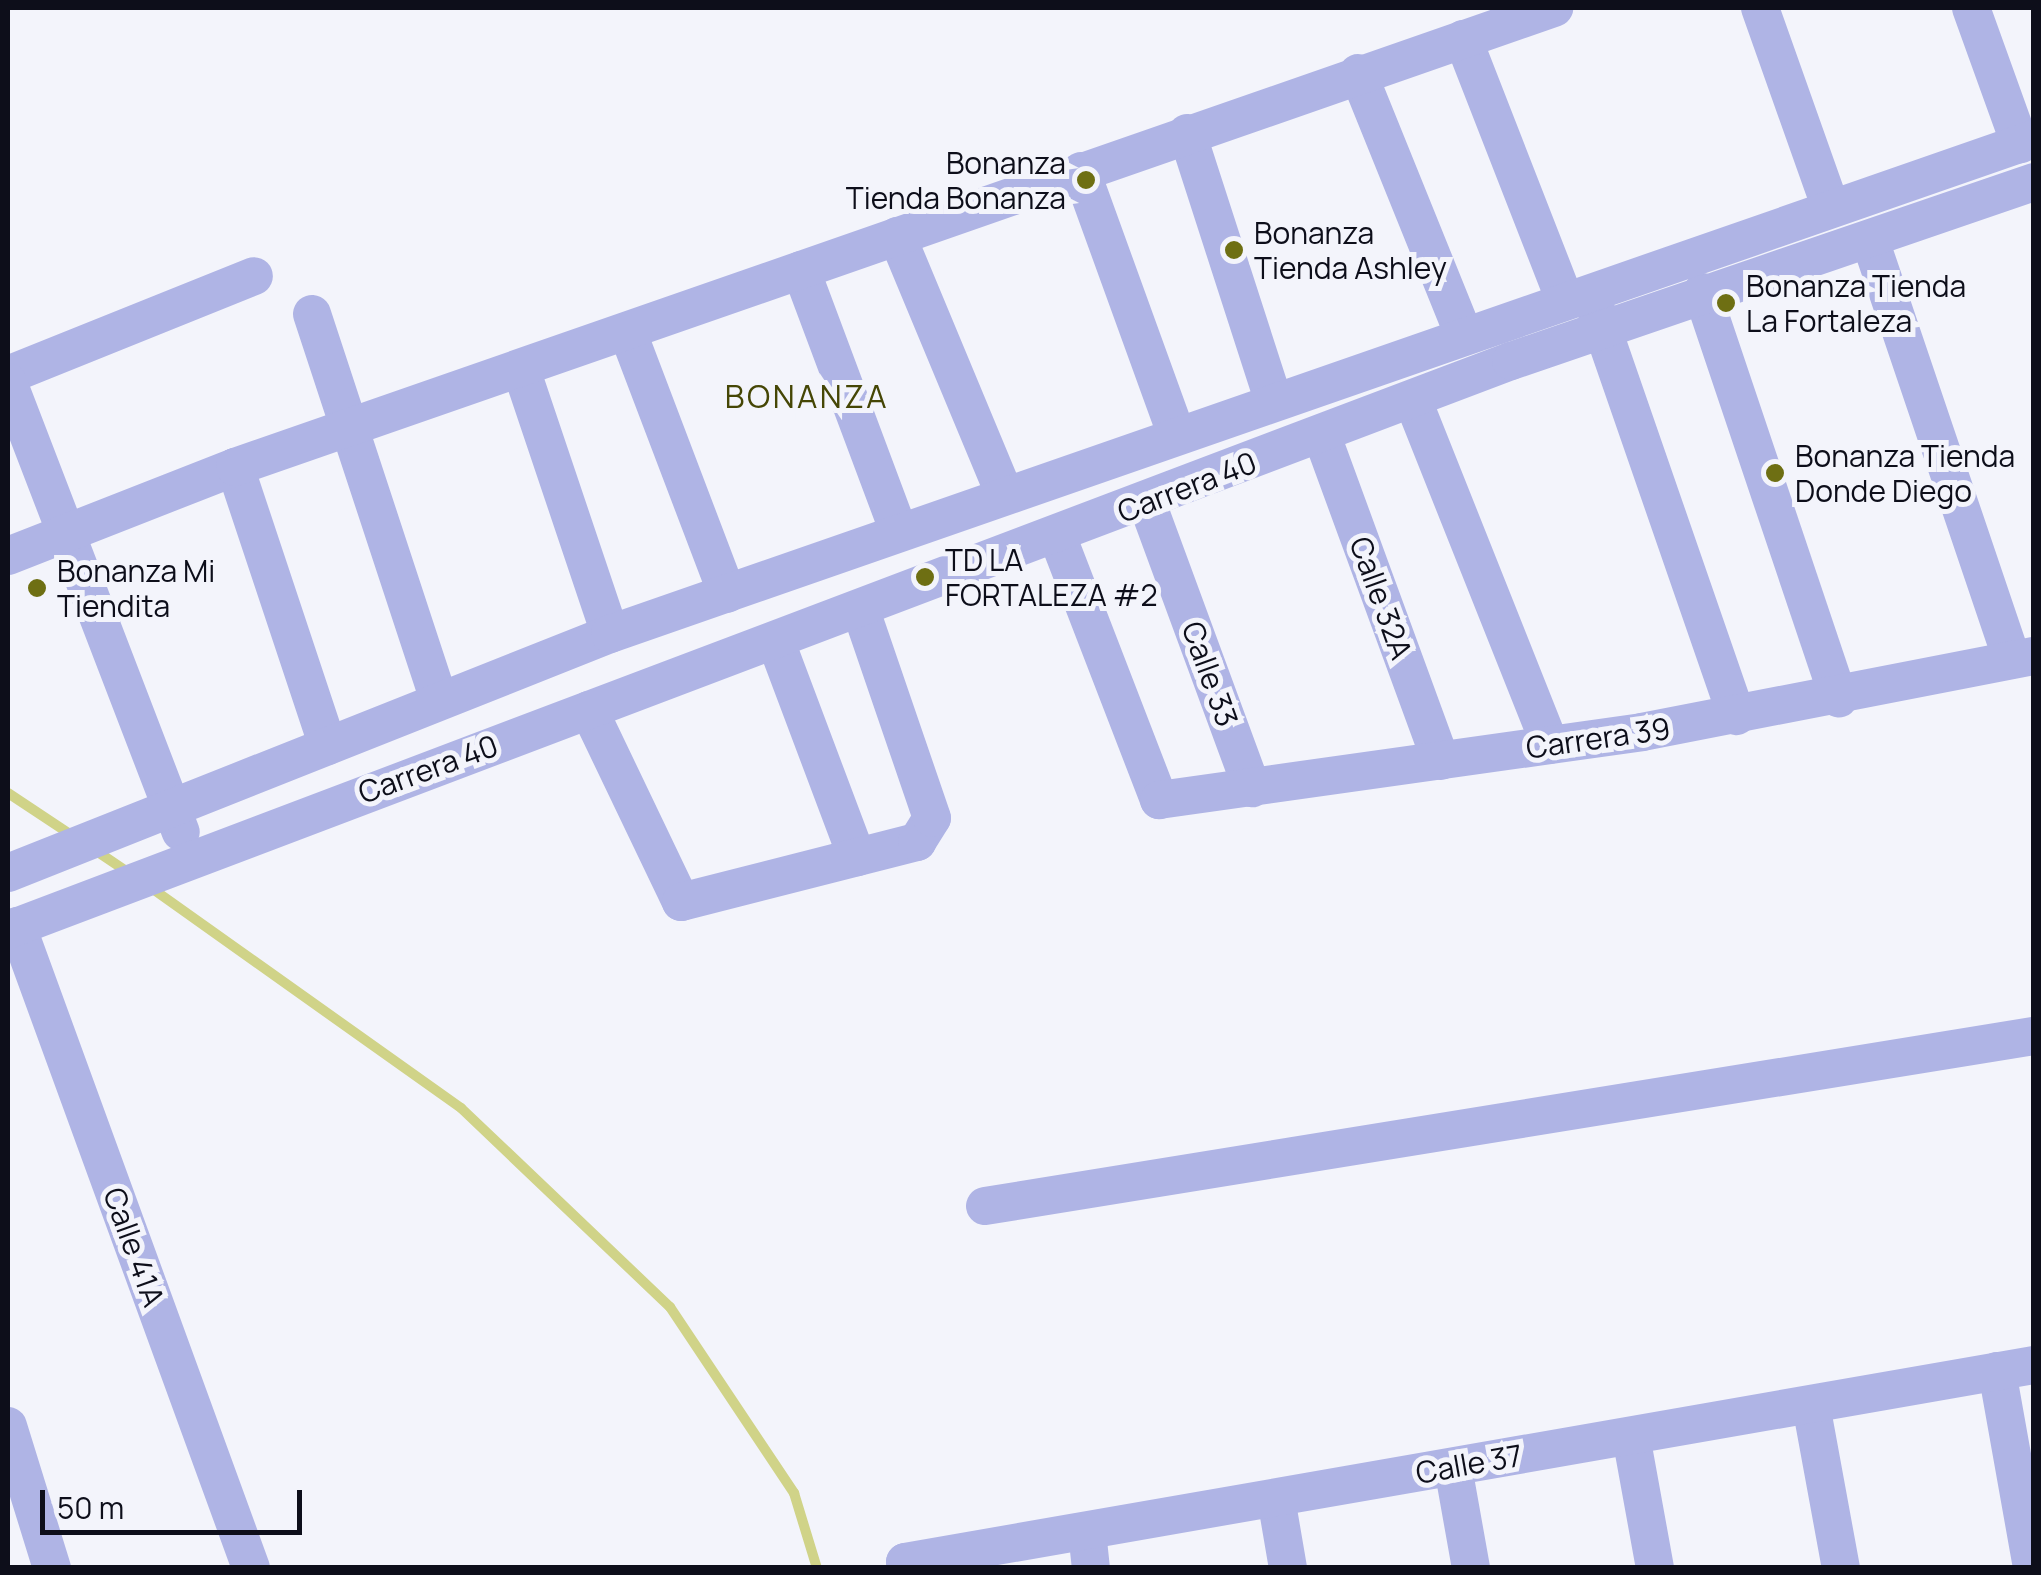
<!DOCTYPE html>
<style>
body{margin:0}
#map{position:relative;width:2041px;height:1575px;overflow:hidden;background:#f3f4fb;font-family:Manrope,sans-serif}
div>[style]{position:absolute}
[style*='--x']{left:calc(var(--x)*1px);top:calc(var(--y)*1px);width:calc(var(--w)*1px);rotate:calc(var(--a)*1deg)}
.stream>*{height:10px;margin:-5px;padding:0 5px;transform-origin:5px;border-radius:5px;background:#d0d388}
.minor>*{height:38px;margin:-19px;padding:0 19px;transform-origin:19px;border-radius:19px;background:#afb4e5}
.dots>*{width:28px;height:28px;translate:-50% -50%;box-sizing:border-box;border:5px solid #f3f4fb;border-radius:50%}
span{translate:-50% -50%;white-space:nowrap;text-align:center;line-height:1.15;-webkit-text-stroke:10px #f3f4fb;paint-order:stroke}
.poi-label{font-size:30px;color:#0d0e1a}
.right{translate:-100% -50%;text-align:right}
.left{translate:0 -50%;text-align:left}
.street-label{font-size:30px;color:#0d0e1a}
.neighbourhood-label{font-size:32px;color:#454605;letter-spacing:2.5px}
.frame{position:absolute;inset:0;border:10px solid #0d0e1a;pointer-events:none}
.scale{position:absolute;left:40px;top:1490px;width:262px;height:45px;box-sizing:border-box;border:5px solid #0d0e1a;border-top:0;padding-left:12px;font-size:30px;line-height:35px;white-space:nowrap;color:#0d0e1a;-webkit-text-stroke:8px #f3f4fb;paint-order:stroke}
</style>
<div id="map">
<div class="stream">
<i style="--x:8;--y:793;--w:78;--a:33.5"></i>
<i style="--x:92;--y:848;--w:48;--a:34"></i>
<i style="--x:150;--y:887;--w:382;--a:35.4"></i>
<i style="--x:461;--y:1108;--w:289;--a:43.6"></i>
<i style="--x:670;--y:1307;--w:224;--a:56.3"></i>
<i style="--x:794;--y:1493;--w:78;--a:73"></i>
</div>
<div class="minor">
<i style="--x:1760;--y:8;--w:210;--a:70.5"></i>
<i style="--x:1971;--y:8;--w:145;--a:70.2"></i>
<i style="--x:1463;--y:39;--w:281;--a:68.7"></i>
<i style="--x:1358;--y:73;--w:280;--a:68"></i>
<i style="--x:1187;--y:133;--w:281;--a:72.1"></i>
<i style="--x:1081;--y:171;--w:279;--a:70.1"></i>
<i style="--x:897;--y:236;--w:281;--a:67.4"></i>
<i style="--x:1870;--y:240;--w:443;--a:71.3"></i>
<i style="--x:801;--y:270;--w:280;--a:69.5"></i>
<i style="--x:1702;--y:292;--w:429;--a:71.4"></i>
<i style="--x:1595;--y:307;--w:433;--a:70.9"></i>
<i style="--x:312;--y:314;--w:407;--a:71.8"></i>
<i style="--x:628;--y:333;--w:279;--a:69.2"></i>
<i style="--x:522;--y:372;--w:276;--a:71.4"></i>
<i style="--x:8;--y:375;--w:265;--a:-21.9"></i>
<i style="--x:8;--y:382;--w:482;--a:69"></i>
<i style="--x:1414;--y:403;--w:368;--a:68.3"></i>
<i style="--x:1322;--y:436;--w:346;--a:69.9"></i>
<i style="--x:235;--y:467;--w:294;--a:71.6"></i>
<i style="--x:1147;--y:503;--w:304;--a:69.8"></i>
<i style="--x:1058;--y:538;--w:281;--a:68.9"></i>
<i style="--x:1159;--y:800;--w:488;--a:-8"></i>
<i style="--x:1642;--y:732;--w:399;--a:-11"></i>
<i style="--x:8;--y:556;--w:244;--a:-21.4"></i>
<i style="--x:235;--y:467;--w:1397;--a:-19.19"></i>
<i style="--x:776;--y:642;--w:230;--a:69.4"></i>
<i style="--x:589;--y:710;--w:213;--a:64.4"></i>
<i style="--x:681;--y:902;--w:244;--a:-14.3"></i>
<i style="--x:917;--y:842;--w:28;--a:-58"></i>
<i style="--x:932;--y:818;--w:219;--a:-108.9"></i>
<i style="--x:8;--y:873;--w:648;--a:-21.65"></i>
<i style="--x:610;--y:634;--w:1508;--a:-19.17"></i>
<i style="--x:17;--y:926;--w:683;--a:69.97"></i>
<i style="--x:8;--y:930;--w:1607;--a:-20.74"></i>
<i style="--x:1511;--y:361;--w:553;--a:-18.89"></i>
<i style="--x:985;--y:1206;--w:1063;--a:-9.21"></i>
<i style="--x:1997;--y:1371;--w:200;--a:79.9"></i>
<i style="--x:1811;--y:1405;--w:166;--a:79.6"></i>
<i style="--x:8;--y:1426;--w:149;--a:72.8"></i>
<i style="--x:1631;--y:1436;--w:134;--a:79.7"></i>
<i style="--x:1453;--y:1467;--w:103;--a:79.9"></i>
<i style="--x:1276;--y:1498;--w:71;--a:80.3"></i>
<i style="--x:1087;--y:1531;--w:37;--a:84"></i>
<i style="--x:906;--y:1568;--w:6;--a:-99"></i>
<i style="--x:905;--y:1562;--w:1146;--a:-9.9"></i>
</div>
<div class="dots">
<i style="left:1086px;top:180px;background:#6e6f13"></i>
<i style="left:1234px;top:250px;background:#6e6f13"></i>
<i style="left:1726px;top:303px;background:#6e6f13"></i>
<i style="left:1775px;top:473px;background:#6e6f13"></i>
<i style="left:925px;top:577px;background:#6e6f13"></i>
<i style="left:37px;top:588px;background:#6e6f13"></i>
</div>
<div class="poi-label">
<span class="right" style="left:1066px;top:180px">Bonanza<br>Tienda Bonanza</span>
<span class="left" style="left:1254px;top:250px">Bonanza<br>Tienda Ashley</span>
<span class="left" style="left:1746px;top:303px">Bonanza Tienda<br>La Fortaleza</span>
<span class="left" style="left:1795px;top:473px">Bonanza Tienda<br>Donde Diego</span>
<span class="left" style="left:945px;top:577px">TD LA<br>FORTALEZA #2</span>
<span class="left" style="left:57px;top:588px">Bonanza Mi<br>Tiendita</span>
</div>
<div class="street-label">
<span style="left:1187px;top:487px;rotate:-21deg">Carrera 40</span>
<span style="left:1381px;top:598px;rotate:70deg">Calle 32A</span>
<span style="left:1210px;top:674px;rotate:70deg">Calle 33</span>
<span style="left:1598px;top:738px;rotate:-8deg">Carrera 39</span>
<span style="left:428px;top:769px;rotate:-20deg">Carrera 40</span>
<span style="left:134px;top:1247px;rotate:70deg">Calle 41A</span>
<span style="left:1469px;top:1464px;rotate:-10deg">Calle 37</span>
</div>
<div class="neighbourhood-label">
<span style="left:807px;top:396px">BONANZA</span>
</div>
<div class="frame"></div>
<div class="scale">50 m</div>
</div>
